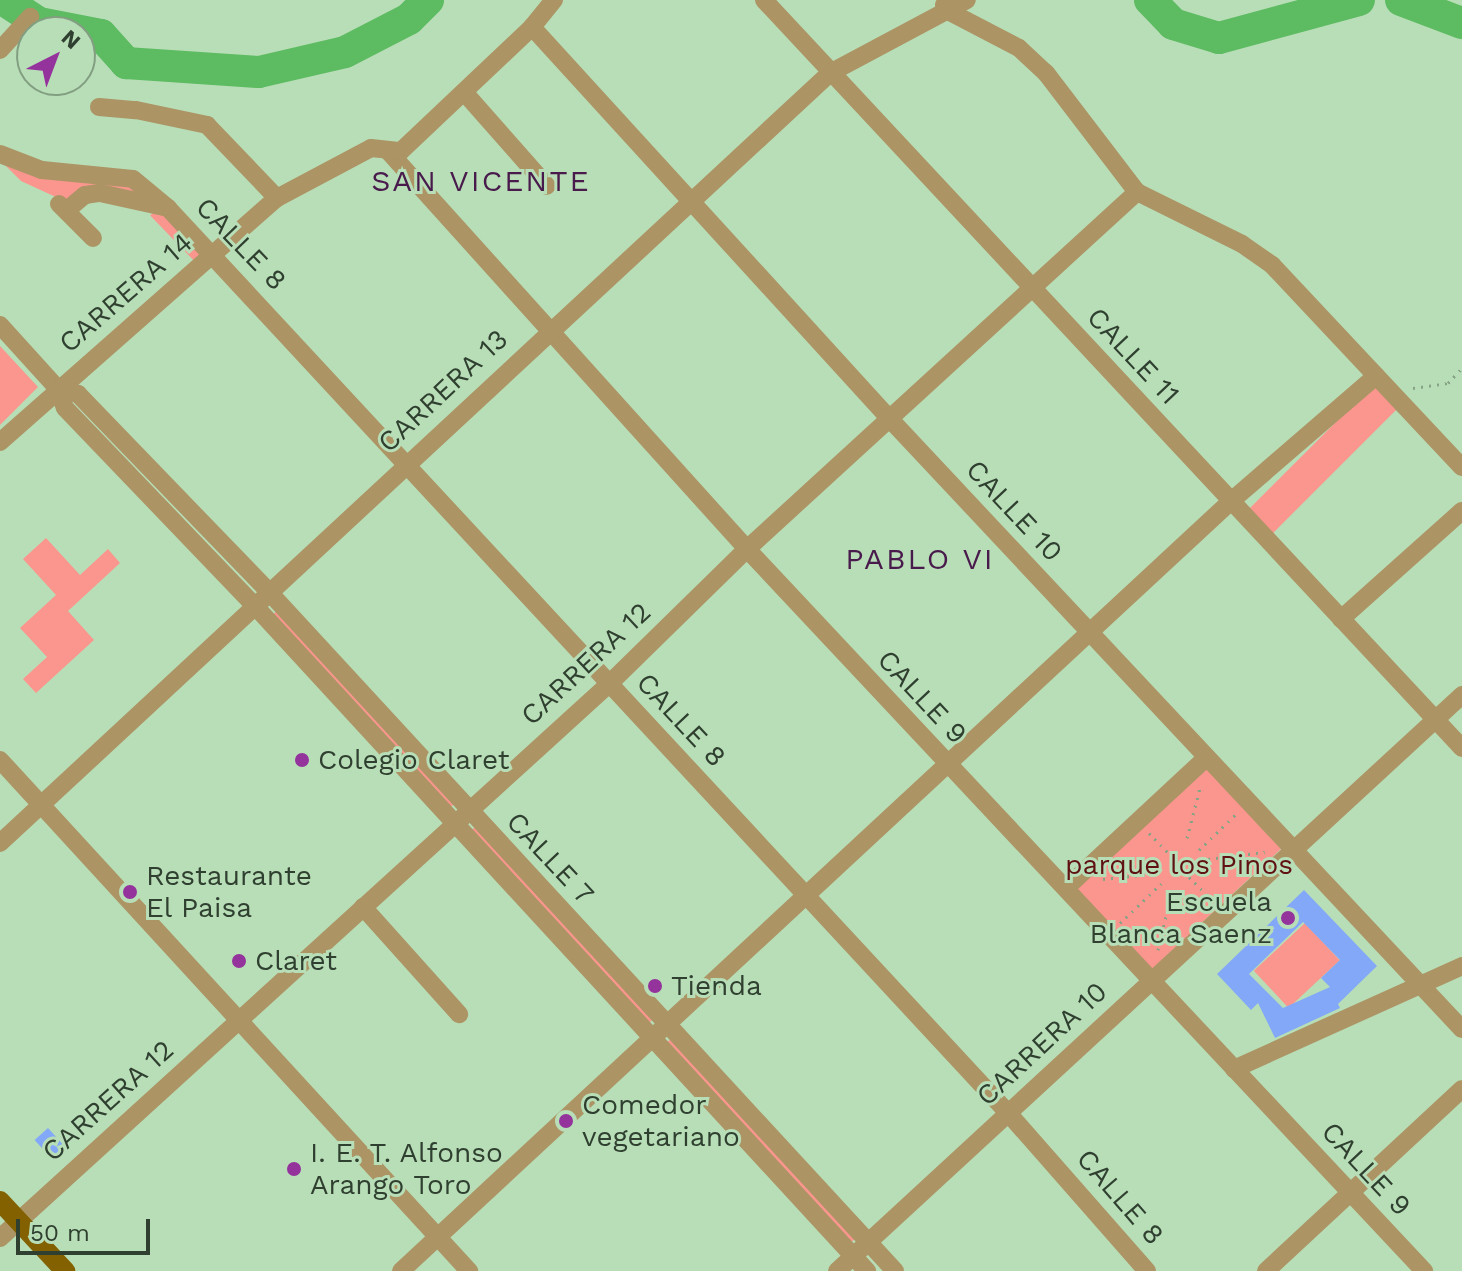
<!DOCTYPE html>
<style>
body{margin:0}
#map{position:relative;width:1462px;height:1271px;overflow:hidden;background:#b8deb7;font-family:"Work Sans",sans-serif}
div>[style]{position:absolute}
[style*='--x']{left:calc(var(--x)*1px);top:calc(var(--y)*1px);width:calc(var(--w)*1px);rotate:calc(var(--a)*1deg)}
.green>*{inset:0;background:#fa968e;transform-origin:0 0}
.river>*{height:32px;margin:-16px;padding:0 16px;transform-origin:16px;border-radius:16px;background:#5dbb61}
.building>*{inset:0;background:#83a8f8;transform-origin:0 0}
.path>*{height:3px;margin-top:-1.5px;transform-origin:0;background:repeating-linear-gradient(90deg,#86a485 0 2px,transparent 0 8px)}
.street>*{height:18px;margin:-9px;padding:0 9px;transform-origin:9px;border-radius:9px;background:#ac9465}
.primary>*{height:20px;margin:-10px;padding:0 10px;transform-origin:10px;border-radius:10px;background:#836100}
.dots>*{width:22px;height:22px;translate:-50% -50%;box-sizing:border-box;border:4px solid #b8deb7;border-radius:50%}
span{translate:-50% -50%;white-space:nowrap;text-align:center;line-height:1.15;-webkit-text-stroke:6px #b8deb7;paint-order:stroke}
.street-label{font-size:28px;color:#304030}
.poi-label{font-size:28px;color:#304030}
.left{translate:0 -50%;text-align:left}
.right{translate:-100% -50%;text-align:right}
.park-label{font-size:28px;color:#5f1113}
.neighbourhood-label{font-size:30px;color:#491b4c;letter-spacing:2px}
.north{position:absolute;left:16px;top:16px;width:80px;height:80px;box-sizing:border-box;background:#b8deb7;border:2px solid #829f81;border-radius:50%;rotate:42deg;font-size:22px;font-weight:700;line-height:32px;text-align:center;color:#304030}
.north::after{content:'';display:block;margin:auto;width:28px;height:36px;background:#94339c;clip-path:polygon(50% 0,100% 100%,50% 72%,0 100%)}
.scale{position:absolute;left:16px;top:1219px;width:134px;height:36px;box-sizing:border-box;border:4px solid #304030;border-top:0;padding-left:10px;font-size:24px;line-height:28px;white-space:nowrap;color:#304030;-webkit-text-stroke:6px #b8deb7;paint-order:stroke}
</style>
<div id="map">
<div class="green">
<i style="clip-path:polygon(0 160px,133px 181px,158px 200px,100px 186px,67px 207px,58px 198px,21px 181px)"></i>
<i style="left:161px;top:205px;width:67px;height:15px;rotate:46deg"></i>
<i style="clip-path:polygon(0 346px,38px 387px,0 425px)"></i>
<i style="left:1376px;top:382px;width:34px;height:182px;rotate:45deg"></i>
<i style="clip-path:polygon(46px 538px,80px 575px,108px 549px,120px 563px,68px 611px,94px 640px,36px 693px,23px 679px,47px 657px,20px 628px,56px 595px,23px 559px)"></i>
<i style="left:279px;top:609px;width:262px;height:9px;rotate:48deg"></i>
<i style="left:1206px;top:763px;width:114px;height:181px;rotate:47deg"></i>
<i style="left:475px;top:827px;width:262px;height:8px;rotate:47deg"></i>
<i style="left:1305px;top:923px;width:51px;height:70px;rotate:47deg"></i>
<i style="clip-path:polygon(671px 1039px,856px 1238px,849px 1244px,665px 1044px)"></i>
</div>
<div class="river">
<i style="--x:4;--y:0;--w:42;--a:33.3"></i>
<i style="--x:39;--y:23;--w:63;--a:11"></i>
<i style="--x:101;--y:35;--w:38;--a:48"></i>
<i style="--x:126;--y:63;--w:133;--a:3.9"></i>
<i style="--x:259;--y:72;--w:88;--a:-13.1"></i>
<i style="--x:345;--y:52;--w:72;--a:-27.3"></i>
<i style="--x:409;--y:19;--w:27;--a:-45"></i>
<i style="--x:1150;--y:0;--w:33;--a:46"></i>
<i style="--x:1173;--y:24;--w:48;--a:16.9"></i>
<i style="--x:1219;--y:38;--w:145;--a:-15.2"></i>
<i style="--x:1401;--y:0;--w:65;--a:20.7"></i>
</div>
<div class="building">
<i style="clip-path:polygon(evenodd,1304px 890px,1377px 966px,1338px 1004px,1340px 1008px,1275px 1038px,1258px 1003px,1251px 1010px,1217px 974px,1304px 890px,1303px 922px,1340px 960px,1321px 978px,1330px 987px,1283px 1008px,1249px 974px,1303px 922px)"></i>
<i style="left:48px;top:1128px;width:28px;height:18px;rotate:48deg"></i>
</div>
<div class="path">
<i style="--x:1413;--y:388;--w:35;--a:-8"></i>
<i style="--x:1448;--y:383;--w:21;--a:-47"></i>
<i style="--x:1149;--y:833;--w:30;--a:46"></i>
<i style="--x:1187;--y:838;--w:52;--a:-75.4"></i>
<i style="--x:1199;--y:850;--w:53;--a:-44.2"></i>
<i style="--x:1208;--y:859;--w:57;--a:-7"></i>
<i style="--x:1189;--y:877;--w:33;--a:45"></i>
<i style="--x:1103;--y:879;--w:47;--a:-6.1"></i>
<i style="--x:1120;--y:923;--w:57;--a:-43.6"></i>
<i style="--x:1158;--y:950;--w:57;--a:-76.7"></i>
</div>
<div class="street">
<i style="--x:764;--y:0;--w:1023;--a:46.98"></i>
<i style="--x:944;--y:5;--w:7;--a:56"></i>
<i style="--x:948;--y:11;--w:80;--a:27.5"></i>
<i style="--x:1019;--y:48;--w:37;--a:43"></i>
<i style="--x:1046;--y:73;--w:150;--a:52.6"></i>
<i style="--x:1137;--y:192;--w:117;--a:26.3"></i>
<i style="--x:1242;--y:244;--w:37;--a:35"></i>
<i style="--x:1272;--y:265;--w:277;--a:46.8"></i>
<i style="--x:532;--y:27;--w:528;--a:47.61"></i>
<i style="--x:888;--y:417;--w:839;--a:46.84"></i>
<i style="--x:0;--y:50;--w:45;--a:-47.7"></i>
<i style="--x:464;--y:92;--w:125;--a:48.6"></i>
<i style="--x:99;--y:107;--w:37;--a:5"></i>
<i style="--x:136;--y:110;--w:73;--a:11.9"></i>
<i style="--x:207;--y:125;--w:101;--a:46.2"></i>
<i style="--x:389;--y:152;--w:535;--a:47.96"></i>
<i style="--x:747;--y:549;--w:990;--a:46.84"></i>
<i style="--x:0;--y:154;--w:45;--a:20.9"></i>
<i style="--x:42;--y:170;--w:91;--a:5.6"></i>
<i style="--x:133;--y:179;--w:45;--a:39.6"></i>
<i style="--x:168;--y:208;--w:1236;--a:47.13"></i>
<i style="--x:1009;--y:1114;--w:209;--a:48.7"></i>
<i style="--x:59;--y:204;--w:48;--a:45"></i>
<i style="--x:67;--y:210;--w:23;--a:-40"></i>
<i style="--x:85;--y:195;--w:15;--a:-8"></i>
<i style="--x:100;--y:193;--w:70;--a:12.4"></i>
<i style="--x:0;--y:325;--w:86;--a:47.8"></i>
<i style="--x:58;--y:389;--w:20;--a:70"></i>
<i style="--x:65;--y:408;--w:274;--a:46.2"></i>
<i style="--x:255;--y:606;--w:904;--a:47.38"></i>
<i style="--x:58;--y:389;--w:21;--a:14"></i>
<i style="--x:78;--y:394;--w:277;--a:46"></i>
<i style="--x:270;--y:593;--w:922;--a:47.33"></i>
<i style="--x:0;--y:442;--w:369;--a:-41.4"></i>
<i style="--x:277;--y:198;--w:106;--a:-28"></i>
<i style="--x:371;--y:148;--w:30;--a:6"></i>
<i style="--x:401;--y:151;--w:180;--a:-43.4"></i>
<i style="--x:532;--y:27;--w:35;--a:-51"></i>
<i style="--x:1341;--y:619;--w:162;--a:-41.8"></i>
<i style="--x:0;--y:760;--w:694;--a:47.45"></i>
<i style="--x:0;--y:843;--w:1132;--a:-42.85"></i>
<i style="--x:830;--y:73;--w:155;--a:-28.1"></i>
<i style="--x:1066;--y:888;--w:192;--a:-42.9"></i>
<i style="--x:363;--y:907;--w:144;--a:48.1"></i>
<i style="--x:1234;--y:1069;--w:250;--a:-24.3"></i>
<i style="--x:0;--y:1238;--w:823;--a:-42.29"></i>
<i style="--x:609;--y:684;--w:193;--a:-44.4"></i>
<i style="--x:747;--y:549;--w:529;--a:-42.47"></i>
<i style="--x:401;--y:1271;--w:1131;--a:-42.85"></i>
<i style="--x:1230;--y:502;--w:193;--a:-40.8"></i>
<i style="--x:837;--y:1271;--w:850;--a:-42.66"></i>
<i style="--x:1266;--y:1271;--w:267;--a:-42.9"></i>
</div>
<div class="primary">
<i style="--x:0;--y:1201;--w:96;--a:47.1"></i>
</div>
<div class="dots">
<i style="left:302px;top:760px;background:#94339c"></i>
<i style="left:130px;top:892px;background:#94339c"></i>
<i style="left:1288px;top:918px;background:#94339c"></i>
<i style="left:239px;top:961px;background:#94339c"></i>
<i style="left:655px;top:986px;background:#94339c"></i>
<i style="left:566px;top:1121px;background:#94339c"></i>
<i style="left:294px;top:1169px;background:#94339c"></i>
</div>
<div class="street-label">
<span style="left:241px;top:244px;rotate:46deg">CALLE 8</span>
<span style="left:126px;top:293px;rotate:-41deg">CARRERA 14</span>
<span style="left:1133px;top:356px;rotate:47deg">CALLE 11</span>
<span style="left:443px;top:391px;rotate:-43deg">CARRERA 13</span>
<span style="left:1014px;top:511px;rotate:47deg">CALLE 10</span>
<span style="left:586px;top:664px;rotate:-43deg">CARRERA 12</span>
<span style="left:922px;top:697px;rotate:47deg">CALLE 9</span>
<span style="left:681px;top:720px;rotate:47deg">CALLE 8</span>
<span style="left:550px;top:858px;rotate:47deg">CALLE 7</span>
<span style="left:1042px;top:1044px;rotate:-43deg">CARRERA 10</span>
<span style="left:108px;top:1101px;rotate:-42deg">CARRERA 12</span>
<span style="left:1366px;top:1169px;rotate:47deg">CALLE 9</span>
<span style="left:1120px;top:1197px;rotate:49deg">CALLE 8</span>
</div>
<div class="poi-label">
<span class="left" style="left:318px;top:760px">Colegio Claret</span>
<span class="left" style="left:146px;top:892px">Restaurante<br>El Paisa</span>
<span class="right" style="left:1272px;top:918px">Escuela<br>Blanca Saenz</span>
<span class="left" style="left:255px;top:961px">Claret</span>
<span class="left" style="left:671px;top:986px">Tienda</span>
<span class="left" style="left:582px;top:1121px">Comedor<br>vegetariano</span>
<span class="left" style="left:310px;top:1169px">I. E. T. Alfonso<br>Arango Toro</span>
</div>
<div class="park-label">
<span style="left:1179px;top:865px">parque los Pinos</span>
</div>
<div class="neighbourhood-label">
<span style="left:481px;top:181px">SAN VICENTE</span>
<span style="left:920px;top:559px">PABLO VI</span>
</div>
<div class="north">N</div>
<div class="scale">50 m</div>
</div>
